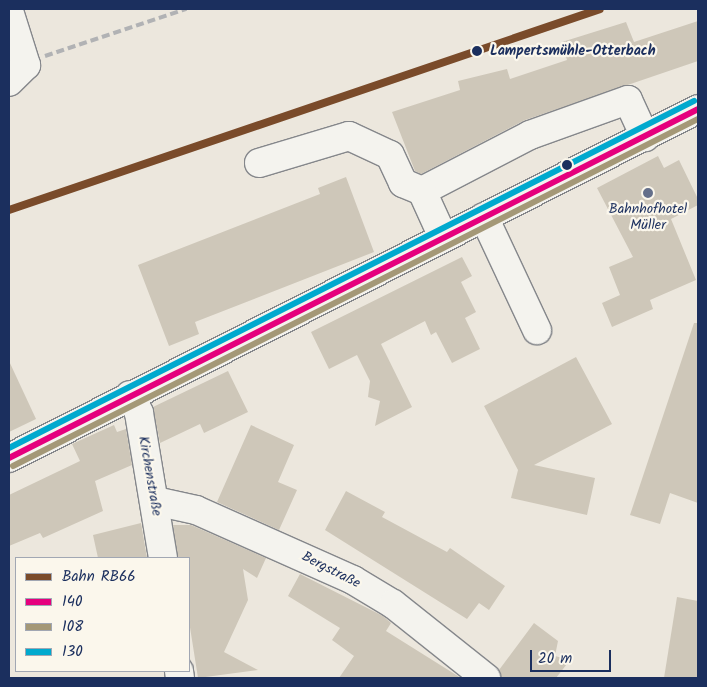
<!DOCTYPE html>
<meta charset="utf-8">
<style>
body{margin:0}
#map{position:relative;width:707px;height:687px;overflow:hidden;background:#ece7dd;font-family:Kalam,sans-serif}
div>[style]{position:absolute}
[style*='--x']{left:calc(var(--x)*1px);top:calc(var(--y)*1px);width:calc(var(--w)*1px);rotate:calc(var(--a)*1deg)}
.building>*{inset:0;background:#cec7b9}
.roads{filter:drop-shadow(1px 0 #85878b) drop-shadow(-1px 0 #85878b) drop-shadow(0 1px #85878b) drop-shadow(0 -1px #85878b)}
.minor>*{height:28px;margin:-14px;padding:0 14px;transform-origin:14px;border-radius:14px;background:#f4f3ee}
.rail>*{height:4px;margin-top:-2px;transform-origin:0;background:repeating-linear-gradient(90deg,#b1b2b4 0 8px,transparent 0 12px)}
.bus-1>*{height:6px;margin:-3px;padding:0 3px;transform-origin:3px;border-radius:3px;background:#e5007d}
.bus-2>*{height:6px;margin:-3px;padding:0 3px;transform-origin:3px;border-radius:3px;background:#a49877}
.bus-3>*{height:6px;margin:-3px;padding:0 3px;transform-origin:3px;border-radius:3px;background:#00a9ce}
.rail-1>*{height:8px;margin:-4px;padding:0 4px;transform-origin:4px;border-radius:4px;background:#7a4b2a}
.dots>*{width:14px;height:14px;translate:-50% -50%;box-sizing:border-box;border:2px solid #fbf7ec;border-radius:50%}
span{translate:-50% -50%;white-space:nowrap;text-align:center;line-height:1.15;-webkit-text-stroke:4.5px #fbf7ec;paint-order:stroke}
.stop-label{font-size:14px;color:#1b2f5e;font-weight:700}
.left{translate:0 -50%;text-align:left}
.poi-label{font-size:14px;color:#1b2f5e}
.street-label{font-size:14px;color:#1b2f5e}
.frame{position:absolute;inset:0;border:10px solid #1b2f5e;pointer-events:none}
.legend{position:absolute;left:15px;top:557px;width:175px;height:115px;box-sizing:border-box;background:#fbf7ec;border:1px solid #a1a7b3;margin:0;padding:6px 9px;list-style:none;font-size:15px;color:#1b2f5e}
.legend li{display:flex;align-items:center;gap:10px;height:25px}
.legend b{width:25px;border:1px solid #a1a7b3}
.scale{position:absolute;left:530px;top:650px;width:81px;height:22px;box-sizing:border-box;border:2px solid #1b2f5e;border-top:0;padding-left:6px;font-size:15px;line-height:18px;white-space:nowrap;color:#1b2f5e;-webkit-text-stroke:4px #fbf7ec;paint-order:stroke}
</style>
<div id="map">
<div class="building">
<i style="clip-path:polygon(698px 21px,698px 61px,525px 120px,421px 174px,415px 171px,392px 112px,460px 90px,458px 81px,507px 69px,510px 79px,567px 60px,562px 42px,626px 22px,634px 42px)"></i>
<i style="clip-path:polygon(658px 156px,664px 168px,679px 160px,698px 199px,698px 205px,671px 219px,696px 280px,650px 300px,653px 309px,612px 327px,602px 303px,620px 295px,609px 267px,633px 257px,597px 188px)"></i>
<i style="clip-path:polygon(346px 177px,374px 252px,195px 322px,199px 334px,169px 346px,138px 265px,320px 194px,318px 188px)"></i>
<i style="clip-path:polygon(462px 257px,472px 276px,461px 282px,476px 312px,465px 318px,480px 349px,452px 363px,436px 332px,431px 335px,425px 321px,381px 344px,412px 407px,375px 426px,380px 401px,368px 397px,370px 381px,357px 355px,329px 369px,311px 332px)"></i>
<i style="clip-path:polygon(694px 323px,698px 323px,698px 503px,670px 493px,660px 524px,630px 515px)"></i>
<i style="clip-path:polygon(576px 357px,612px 424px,534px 465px,595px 478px,587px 515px,511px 498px,518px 470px,484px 406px)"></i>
<i style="clip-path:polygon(9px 361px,36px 419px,9px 432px)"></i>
<i style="clip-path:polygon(228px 371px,248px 412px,204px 433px,200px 424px,160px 443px,153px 407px)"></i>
<i style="clip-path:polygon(114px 425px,117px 432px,126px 429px,132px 465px,95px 481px,103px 511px,43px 538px,40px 533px,9px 546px,9px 495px,80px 461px,72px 444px)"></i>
<i style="clip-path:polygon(251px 425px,294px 445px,278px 482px,297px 490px,279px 530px,217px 502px)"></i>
<i style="clip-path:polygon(346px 491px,385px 512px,382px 517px,447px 552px,450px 548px,505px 586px,489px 610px,479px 603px,467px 619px,325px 530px)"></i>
<i style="clip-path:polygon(141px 523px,147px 558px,98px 558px,93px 535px)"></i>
<i style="clip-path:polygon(173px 525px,191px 525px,266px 558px,257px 578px,243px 569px,248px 600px,224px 652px,258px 670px,198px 678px,189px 621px,189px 558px,178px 558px)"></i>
<i style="clip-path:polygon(300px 574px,383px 616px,391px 623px,386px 631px,461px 678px,339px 678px,354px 656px,332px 640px,340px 628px,288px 596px)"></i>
<i style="clip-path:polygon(677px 597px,698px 601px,698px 678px,664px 678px)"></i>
<i style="clip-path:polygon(534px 623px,558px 641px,555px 656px,570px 660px,556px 678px,501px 678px,499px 670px)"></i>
</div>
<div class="roads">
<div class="minor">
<i style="--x:9;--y:11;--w:57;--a:72.5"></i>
<i style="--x:26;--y:65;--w:24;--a:135"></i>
<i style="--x:259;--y:163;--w:94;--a:-16.7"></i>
<i style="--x:349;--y:136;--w:45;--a:24.9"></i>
<i style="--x:390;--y:155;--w:31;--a:65"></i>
<i style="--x:403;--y:183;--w:21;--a:23"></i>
<i style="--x:422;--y:191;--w:122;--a:-27.4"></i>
<i style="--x:530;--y:135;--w:104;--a:-19.7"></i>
<i style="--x:628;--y:100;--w:41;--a:65.3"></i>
<i style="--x:422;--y:191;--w:51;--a:65.5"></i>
<i style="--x:484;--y:217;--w:125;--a:64.9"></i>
<i style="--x:130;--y:395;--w:20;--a:63"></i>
<i style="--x:139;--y:413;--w:147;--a:80.6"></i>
<i style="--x:9;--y:458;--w:772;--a:-26.86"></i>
<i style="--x:155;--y:501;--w:42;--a:12.4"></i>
<i style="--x:196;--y:510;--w:172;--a:24"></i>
<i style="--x:353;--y:580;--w:47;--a:31"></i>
<i style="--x:393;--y:604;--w:119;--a:38.5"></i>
<i style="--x:179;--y:671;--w:7;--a:82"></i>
</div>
</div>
<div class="rail">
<i style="--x:45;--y:56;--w:149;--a:-18.4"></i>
</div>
<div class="bus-1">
<i style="--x:9;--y:458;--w:772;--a:-26.86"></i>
</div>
<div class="bus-2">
<i style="--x:13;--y:466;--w:768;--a:-26.87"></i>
</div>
<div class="bus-3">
<i style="--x:9;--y:448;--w:768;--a:-26.87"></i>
</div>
<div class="rail-1">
<i style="--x:9;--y:210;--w:624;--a:-18.78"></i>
</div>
<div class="dots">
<i style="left:477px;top:51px;background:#1b2f5e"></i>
<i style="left:567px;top:165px;background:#1b2f5e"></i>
<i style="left:648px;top:193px;background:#646f8a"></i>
</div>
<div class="stop-label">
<span class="left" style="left:490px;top:51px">Lampertsmühle-Otterbach</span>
</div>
<div class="poi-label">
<span style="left:648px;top:217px">Bahnhofhotel<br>Müller</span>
</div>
<div class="street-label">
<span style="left:150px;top:476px;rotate:80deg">Kirchenstraße</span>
<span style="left:331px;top:570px;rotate:27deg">Bergstraße</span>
</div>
<div class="frame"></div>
<ul class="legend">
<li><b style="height:6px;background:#7a4b2a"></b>Bahn RB66</li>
<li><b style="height:6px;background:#e5007d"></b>140</li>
<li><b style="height:6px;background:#a49877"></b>108</li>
<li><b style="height:6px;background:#00a9ce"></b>130</li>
</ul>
<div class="scale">20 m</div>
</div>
